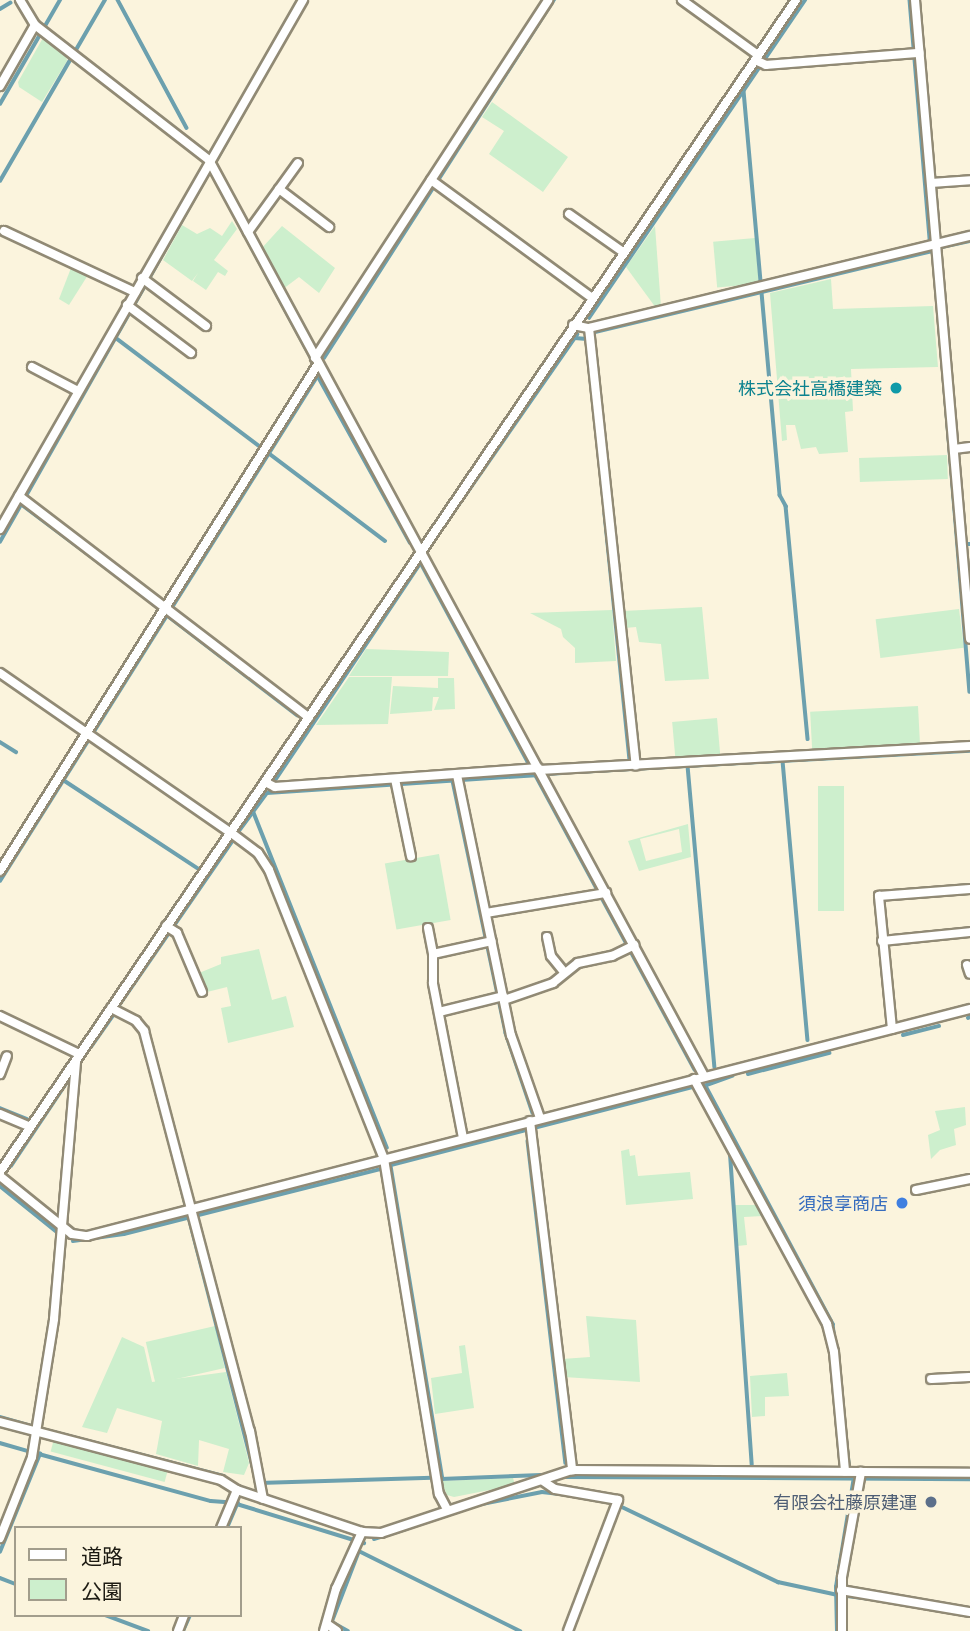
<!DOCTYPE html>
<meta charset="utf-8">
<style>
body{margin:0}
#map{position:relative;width:970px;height:1631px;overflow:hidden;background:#fbf4dd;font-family:Commissioner,"Noto Sans JP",sans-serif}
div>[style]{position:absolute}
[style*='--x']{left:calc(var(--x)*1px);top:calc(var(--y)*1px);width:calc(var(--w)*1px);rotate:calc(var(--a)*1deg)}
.green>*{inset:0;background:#cdefcd;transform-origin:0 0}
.stream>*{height:3.5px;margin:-1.75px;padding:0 1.75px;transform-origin:1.75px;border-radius:1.75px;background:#6ca0ae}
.roads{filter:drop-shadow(2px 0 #918a75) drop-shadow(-2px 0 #918a75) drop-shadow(0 2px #918a75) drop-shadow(0 -2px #918a75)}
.minor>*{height:8px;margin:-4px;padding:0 4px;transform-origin:4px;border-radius:4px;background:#fff}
.dots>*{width:19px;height:19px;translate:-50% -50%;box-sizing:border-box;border:4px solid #fbf4dd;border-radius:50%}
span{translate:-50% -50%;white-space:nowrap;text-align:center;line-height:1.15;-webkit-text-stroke:7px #fbf4dd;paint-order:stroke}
.culture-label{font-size:18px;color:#0d838f}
.right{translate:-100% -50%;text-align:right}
.shop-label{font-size:18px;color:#366cbe}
.service-label{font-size:18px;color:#4e5e75}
.legend{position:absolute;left:14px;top:1526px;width:228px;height:91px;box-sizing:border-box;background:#fbf4dd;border:2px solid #a29d8c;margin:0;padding:9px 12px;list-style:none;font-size:21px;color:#1c1a12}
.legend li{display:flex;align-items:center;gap:14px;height:35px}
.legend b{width:35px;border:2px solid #a29d8c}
</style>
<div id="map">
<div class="green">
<i style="clip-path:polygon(44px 36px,66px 53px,67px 61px,42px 102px,19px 87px,18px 82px)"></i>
<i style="clip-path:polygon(492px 102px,568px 157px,543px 192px,489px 154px,504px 131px,482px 117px)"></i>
<i style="clip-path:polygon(232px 221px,237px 229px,214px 260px,228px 271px,225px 276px,218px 272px,206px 290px,193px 281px,198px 273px,192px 281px,163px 260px,182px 225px,197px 234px,210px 228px,222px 236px)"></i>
<i style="clip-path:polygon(282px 226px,335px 268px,319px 293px,299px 277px,283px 289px,261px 249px)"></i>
<i style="clip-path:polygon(655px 226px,661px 307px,656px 308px,626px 267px)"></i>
<i style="left:755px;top:238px;width:46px;height:42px;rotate:85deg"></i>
<i style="clip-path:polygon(71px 268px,88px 275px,69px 305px,59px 299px)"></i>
<i style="clip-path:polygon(831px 279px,833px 309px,933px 306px,938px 367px,851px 369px,853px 411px,845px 412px,848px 452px,819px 454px,816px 447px,801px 449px,795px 425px,786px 425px,787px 440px,782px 441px,770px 293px)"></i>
<i style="left:947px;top:455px;width:24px;height:88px;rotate:88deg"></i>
<i style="clip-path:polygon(702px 607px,709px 679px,665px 681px,661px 644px,639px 642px,636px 627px,625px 628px,623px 611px)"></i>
<i style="left:959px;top:609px;width:39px;height:84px;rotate:83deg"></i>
<i style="clip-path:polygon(612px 610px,616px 661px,575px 663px,575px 648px,563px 637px,561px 629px,530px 613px)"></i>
<i style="clip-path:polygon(366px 649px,449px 652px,448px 676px,349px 676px)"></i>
<i style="clip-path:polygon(349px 677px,392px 677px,388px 724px,316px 725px)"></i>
<i style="clip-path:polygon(438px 678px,454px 678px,455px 709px,434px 710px,439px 697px,433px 697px,432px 711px,390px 714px,393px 686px,438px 688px)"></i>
<i style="left:918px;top:706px;width:41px;height:108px;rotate:87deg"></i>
<i style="left:717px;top:718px;width:38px;height:45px;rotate:85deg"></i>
<i style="left:818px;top:786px;width:26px;height:125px"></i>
<i style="clip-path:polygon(evenodd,688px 824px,691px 857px,639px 871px,628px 841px,688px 824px,679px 829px,682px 852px,646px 861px,640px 839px,679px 829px)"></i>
<i style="left:439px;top:854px;width:67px;height:55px;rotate:80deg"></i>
<i style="clip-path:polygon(259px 949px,272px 1000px,286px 996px,294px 1027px,228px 1043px,221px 1008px,231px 1006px,227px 987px,207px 992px,199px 973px,221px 964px,221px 957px)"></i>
<i style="clip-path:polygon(965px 1107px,966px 1125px,954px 1129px,956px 1145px,940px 1150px,931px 1159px,928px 1135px,940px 1130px,935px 1111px)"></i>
<i style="clip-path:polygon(629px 1149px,630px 1156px,635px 1155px,638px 1176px,690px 1172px,693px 1199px,626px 1205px,621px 1151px)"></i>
<i style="clip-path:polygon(733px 1205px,758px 1205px,763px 1216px,744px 1217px,747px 1245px,737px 1246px)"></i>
<i style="clip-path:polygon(586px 1316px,636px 1320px,640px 1382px,564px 1377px,562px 1359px,590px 1357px)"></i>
<i style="left:215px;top:1326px;width:43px;height:71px;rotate:77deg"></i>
<i style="clip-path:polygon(122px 1337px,144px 1347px,152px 1382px,226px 1372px,249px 1463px,244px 1475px,223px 1472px,229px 1449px,199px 1440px,198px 1466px,156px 1454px,162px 1421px,117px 1408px,107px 1433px,82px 1427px)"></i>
<i style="clip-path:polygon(465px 1345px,474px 1408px,435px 1414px,431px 1378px,462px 1373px,459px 1346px)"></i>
<i style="clip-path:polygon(787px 1373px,789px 1396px,765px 1397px,765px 1416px,752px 1417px,750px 1376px)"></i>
<i style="left:54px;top:1439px;width:118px;height:13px;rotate:15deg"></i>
<i style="clip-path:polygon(513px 1478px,515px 1485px,454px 1497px,447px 1495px,441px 1481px)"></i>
</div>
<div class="stream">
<i style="--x:118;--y:0;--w:145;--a:61.7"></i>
<i style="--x:910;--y:0;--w:241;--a:85.2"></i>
<i style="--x:0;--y:9;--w:12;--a:-31"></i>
<i style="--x:744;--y:91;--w:406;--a:84.9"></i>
<i style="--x:780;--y:495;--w:13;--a:61"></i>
<i style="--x:786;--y:506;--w:234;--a:84.6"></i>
<i style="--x:0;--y:104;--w:120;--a:-60"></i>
<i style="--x:216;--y:161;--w:124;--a:-60.5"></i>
<i style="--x:0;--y:181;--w:209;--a:-59.9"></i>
<i style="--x:222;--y:192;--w:194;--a:61.7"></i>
<i style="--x:942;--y:247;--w:29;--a:-12"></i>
<i style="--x:938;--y:304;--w:389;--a:85.3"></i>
<i style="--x:589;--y:318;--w:384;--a:-55.8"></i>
<i style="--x:591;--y:333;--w:352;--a:-13.5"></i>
<i style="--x:933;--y:251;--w:4;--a:76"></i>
<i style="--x:116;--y:338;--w:337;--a:37"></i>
<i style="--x:575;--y:338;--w:12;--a:5"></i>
<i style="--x:324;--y:358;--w:426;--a:-57.3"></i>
<i style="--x:319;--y:378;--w:188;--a:61"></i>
<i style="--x:21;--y:504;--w:114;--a:36.8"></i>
<i style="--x:605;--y:514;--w:256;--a:84.2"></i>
<i style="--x:435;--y:539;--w:249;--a:-55.2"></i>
<i style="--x:0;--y:542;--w:426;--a:-60.5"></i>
<i style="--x:966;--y:544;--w:4;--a:0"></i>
<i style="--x:422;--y:565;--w:224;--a:61.7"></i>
<i style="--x:141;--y:594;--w:27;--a:39"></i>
<i style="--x:168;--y:616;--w:163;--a:37.5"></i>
<i style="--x:0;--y:742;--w:19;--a:32"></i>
<i style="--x:783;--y:761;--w:280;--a:84.9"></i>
<i style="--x:688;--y:766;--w:302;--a:84.9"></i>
<i style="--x:577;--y:772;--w:394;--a:-3.1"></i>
<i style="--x:535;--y:774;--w:336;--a:61.6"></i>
<i style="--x:547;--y:774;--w:15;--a:-4"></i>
<i style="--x:276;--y:779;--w:259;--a:-56.2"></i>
<i style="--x:65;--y:781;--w:160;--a:33.3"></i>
<i style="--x:453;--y:781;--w:258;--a:78.1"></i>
<i style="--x:506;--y:1033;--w:84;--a:71.4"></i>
<i style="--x:267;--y:793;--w:269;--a:-3.8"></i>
<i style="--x:254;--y:813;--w:360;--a:68.3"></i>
<i style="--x:239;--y:831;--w:47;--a:-53.6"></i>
<i style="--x:0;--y:881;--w:595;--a:-57.83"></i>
<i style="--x:118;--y:1007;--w:203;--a:-55.4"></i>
<i style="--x:968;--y:1018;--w:2;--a:-27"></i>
<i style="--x:903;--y:1035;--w:37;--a:-14"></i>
<i style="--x:91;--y:1047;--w:39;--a:-55"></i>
<i style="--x:748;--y:1074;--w:84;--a:-14.5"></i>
<i style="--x:733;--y:1076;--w:29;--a:160"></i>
<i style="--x:706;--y:1086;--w:270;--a:61.9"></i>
<i style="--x:833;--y:1324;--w:147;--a:83.4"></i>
<i style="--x:0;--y:1108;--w:29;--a:22"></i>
<i style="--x:528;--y:1141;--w:324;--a:83.3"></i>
<i style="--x:730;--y:1147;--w:318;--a:86"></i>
<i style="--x:391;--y:1165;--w:311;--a:-14.5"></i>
<i style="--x:11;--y:1166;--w:102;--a:-56.2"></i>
<i style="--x:391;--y:1166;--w:317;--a:80.6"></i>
<i style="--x:178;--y:1173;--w:33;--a:76"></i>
<i style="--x:0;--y:1186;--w:72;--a:38.8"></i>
<i style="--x:189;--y:1217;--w:258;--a:75.6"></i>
<i style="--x:73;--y:1241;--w:51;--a:-7.8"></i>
<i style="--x:124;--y:1234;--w:265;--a:-14.2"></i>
<i style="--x:0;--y:1417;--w:33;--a:16"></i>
<i style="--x:42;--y:1429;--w:188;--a:14.5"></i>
<i style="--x:0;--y:1443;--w:29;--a:16"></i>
<i style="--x:39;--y:1454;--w:178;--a:15.3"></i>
<i style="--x:211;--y:1501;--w:27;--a:4"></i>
<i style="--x:563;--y:1477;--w:407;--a:0.3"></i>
<i style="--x:441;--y:1479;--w:100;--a:-2.3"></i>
<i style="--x:259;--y:1483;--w:173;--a:-1.7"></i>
<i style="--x:477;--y:1505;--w:66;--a:-11.3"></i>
<i style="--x:542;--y:1492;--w:20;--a:6"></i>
<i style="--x:618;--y:1505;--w:178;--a:25.7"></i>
<i style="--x:778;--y:1582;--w:61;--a:12.2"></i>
<i style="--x:227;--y:1528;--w:26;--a:-67"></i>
<i style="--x:237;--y:1504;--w:133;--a:17.1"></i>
<i style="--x:374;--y:1539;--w:34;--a:-17"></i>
<i style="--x:359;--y:1551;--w:180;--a:26.4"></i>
<i style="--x:0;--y:1552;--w:106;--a:-67.8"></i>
<i style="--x:0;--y:1578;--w:17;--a:21"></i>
<i style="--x:847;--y:1596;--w:24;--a:7"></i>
<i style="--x:105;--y:1615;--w:46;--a:20.4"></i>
<i style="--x:332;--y:1622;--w:18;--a:29"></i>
<i style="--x:331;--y:1624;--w:78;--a:-69"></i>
<i style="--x:183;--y:1631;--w:17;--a:-66"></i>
<i style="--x:837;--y:1631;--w:44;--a:-91.3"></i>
<i style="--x:836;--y:1587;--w:111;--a:-80.7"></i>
</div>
<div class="roads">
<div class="minor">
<i style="--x:20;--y:0;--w:29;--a:59"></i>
<i style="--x:35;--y:25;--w:220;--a:37.8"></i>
<i style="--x:209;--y:160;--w:1041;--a:61.61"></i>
<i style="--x:682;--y:0;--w:94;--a:35.9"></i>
<i style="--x:915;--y:0;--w:641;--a:85.08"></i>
<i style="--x:755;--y:60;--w:12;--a:24"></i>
<i style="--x:766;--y:65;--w:154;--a:-4.5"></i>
<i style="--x:0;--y:86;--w:70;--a:-60.2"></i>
<i style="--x:431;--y:180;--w:198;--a:36.2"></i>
<i style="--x:931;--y:183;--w:39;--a:-4"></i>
<i style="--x:279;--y:189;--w:63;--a:37.2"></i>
<i style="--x:569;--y:214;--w:66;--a:35.1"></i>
<i style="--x:4;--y:231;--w:145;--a:25"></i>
<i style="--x:248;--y:232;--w:85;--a:-54.1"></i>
<i style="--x:142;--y:278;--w:80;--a:36.9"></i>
<i style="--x:127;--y:305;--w:80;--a:36.9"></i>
<i style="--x:573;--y:325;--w:16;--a:11"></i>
<i style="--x:589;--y:328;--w:392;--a:-13.6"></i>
<i style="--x:589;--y:328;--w:440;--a:83.9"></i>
<i style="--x:315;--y:358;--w:427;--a:-56.9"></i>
<i style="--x:32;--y:367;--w:52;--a:27.6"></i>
<i style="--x:954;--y:449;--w:16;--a:-7"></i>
<i style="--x:19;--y:496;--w:365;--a:37.4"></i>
<i style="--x:0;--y:529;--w:610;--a:-60.2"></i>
<i style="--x:0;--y:673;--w:280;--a:34.7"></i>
<i style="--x:230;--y:832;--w:35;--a:37"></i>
<i style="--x:258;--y:853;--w:20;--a:57"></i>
<i style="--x:269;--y:870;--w:311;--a:68.3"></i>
<i style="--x:384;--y:1159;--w:339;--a:80.7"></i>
<i style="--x:439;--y:1494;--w:17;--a:62"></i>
<i style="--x:539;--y:770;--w:432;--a:-3.2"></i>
<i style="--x:457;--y:775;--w:266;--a:78.3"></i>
<i style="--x:511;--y:1035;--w:88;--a:70.7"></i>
<i style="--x:395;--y:779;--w:79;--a:78.3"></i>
<i style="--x:265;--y:782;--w:11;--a:27"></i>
<i style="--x:275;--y:787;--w:264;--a:-4.1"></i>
<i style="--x:0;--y:871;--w:598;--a:-57.9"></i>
<i style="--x:486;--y:913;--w:122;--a:-9.5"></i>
<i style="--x:166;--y:926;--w:13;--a:32"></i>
<i style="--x:177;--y:933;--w:64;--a:67"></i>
<i style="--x:428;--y:928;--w:26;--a:79"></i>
<i style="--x:547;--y:937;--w:19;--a:78"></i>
<i style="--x:551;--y:956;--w:21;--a:51"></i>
<i style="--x:882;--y:941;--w:88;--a:-5.8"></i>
<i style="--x:967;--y:965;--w:9;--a:72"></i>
<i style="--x:504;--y:1000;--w:52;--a:-19.1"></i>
<i style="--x:553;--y:983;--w:32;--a:-39"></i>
<i style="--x:578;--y:963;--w:35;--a:-12"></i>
<i style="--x:612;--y:956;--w:25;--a:-26"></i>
<i style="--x:111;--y:1008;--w:28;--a:27"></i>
<i style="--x:136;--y:1021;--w:13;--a:51"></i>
<i style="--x:144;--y:1031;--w:414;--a:75.2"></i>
<i style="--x:250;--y:1431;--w:69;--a:79.2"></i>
<i style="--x:439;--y:1012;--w:66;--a:-14"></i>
<i style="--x:0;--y:1016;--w:88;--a:25.7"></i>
<i style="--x:892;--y:1029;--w:134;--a:-95.6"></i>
<i style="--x:879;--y:896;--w:91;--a:-4.4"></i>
<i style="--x:0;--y:1074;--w:19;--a:-69"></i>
<i style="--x:694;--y:1079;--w:279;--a:61.5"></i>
<i style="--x:827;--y:1324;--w:29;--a:76"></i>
<i style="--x:834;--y:1352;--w:120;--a:84.7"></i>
<i style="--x:0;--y:1114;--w:33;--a:23"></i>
<i style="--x:530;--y:1121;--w:352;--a:83.1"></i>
<i style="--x:463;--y:1138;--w:158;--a:-101"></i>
<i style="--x:433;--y:983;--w:29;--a:-90"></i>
<i style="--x:433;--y:954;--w:60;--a:-12.4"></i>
<i style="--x:0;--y:1172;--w:1417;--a:-55.82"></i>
<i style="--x:0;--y:1176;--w:92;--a:38.9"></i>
<i style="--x:72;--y:1234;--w:15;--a:8"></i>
<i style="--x:87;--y:1236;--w:912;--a:-14.42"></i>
<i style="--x:916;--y:1190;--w:55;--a:-11.5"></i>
<i style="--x:931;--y:1379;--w:39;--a:-3"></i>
<i style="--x:0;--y:1422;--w:228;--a:14.7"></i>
<i style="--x:221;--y:1480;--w:19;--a:32"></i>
<i style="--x:237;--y:1490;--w:132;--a:18.6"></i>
<i style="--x:362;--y:1532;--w:19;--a:3"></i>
<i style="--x:381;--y:1533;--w:201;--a:-18.3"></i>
<i style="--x:572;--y:1470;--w:398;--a:0.4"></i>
<i style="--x:543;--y:1481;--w:14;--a:34"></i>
<i style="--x:555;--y:1489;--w:64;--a:9.9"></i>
<i style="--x:618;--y:1500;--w:140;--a:110.9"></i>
<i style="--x:221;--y:1528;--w:41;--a:-67.2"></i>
<i style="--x:0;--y:1538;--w:87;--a:-68.4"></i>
<i style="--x:32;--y:1457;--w:140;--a:-80.9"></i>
<i style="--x:54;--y:1319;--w:260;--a:-85.1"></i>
<i style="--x:841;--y:1590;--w:131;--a:9.7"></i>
<i style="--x:327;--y:1624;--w:12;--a:35"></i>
<i style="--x:178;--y:1631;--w:17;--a:-69"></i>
<i style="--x:324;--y:1631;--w:44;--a:-74.1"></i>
<i style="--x:336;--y:1589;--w:63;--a:-65.5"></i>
<i style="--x:842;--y:1631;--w:54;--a:-90"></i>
<i style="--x:842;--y:1577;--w:107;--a:-79.7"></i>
</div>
</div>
<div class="dots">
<i style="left:896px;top:388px;background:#0f9aa8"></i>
<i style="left:902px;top:1203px;background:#3f7fe0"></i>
<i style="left:931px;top:1502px;background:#5c6f8a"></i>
</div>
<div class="culture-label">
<span class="right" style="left:882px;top:388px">株式会社高橋建築</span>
</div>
<div class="shop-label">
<span class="right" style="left:888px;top:1203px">須浪享商店</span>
</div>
<div class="service-label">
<span class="right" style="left:917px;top:1502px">有限会社藤原建運</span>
</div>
<ul class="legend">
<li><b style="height:9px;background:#fff"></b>道路</li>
<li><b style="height:19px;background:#cdefcd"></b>公園</li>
</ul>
</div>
